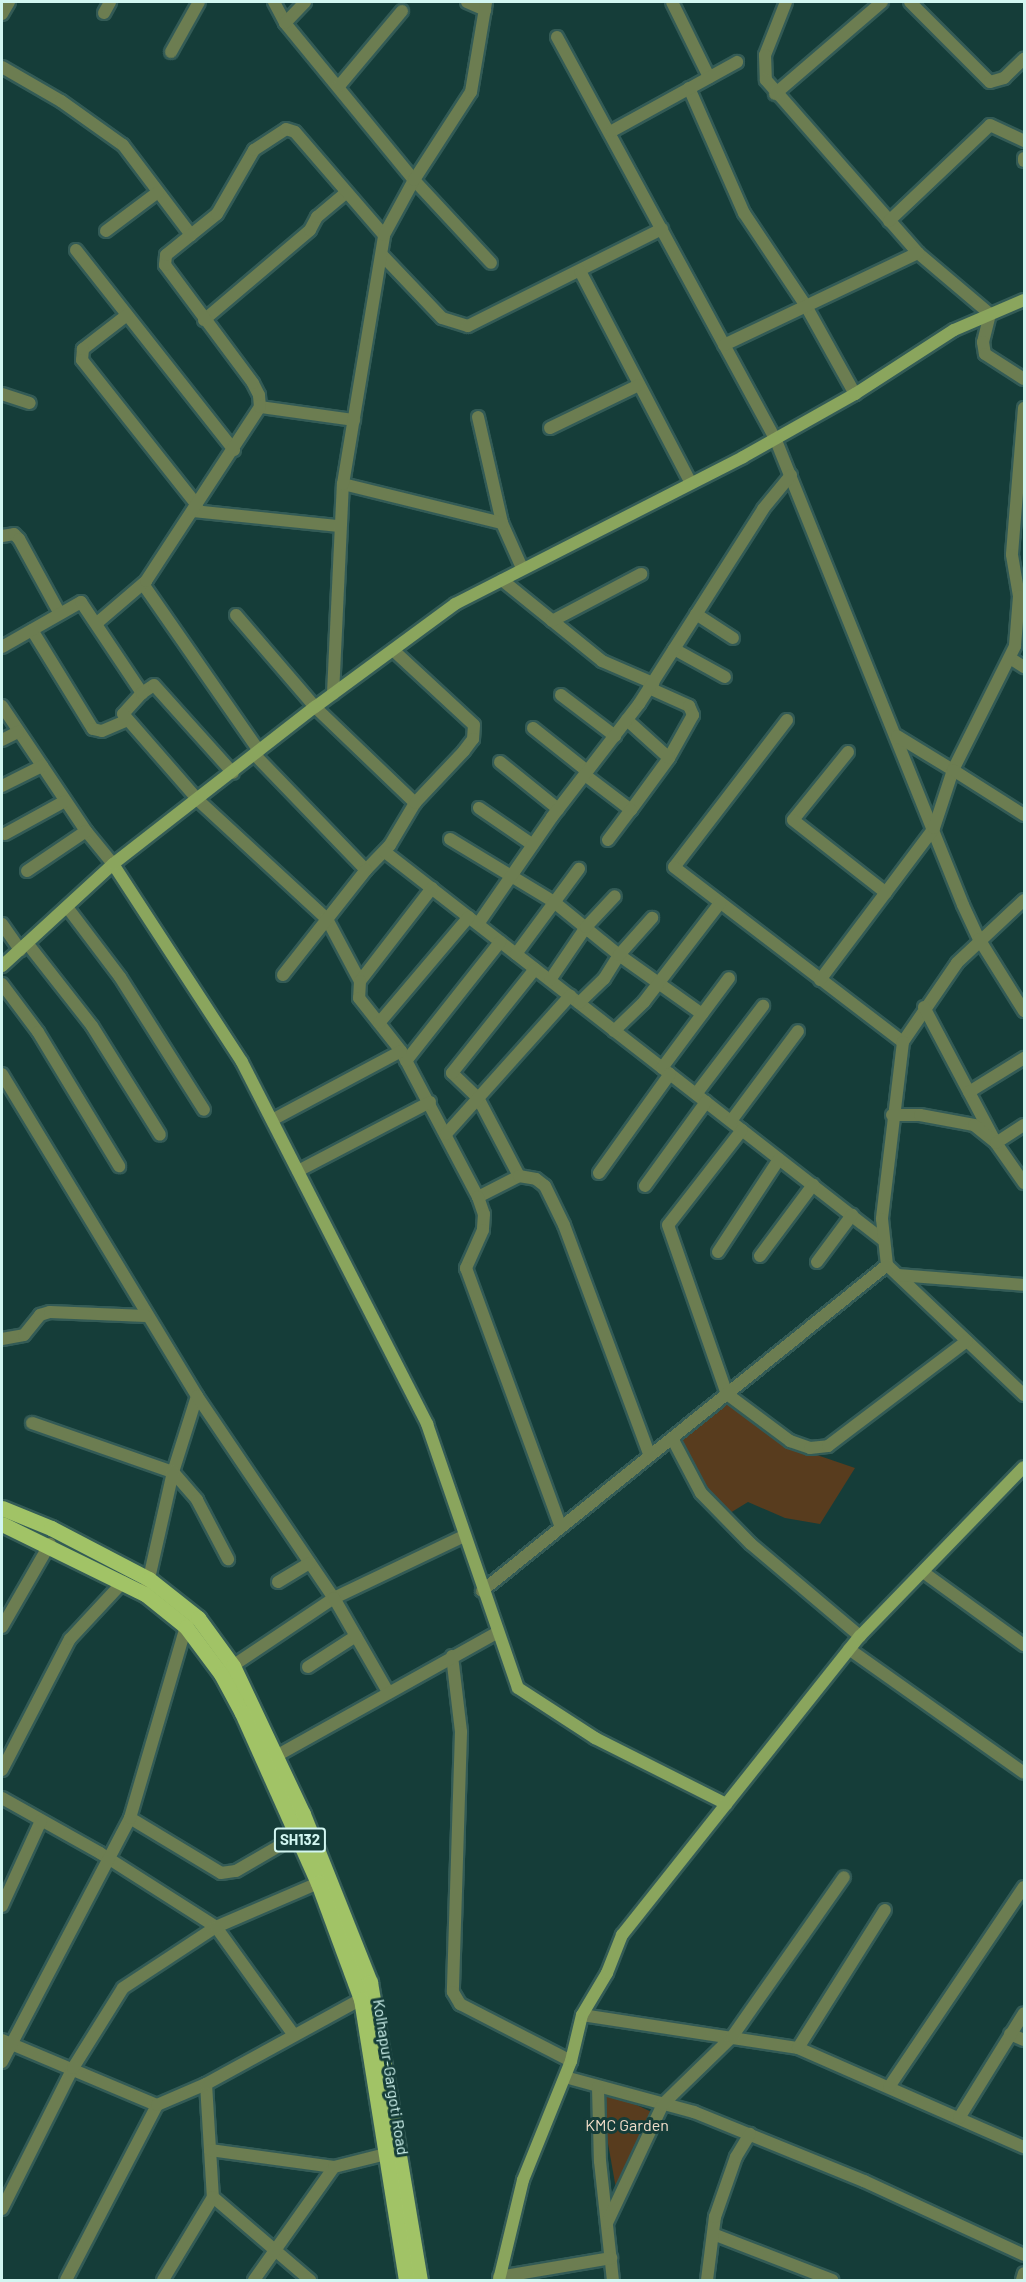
<!DOCTYPE html>
<style>
body{margin:0}
#map{position:relative;width:1026px;height:2282px;overflow:hidden;background:#153d39;font-family:Barlow,sans-serif}
div>[style]{position:absolute}
[style*='--x']{left:calc(var(--x)*1px);top:calc(var(--y)*1px);width:calc(var(--w)*1px);rotate:calc(var(--a)*1deg)}
.green>*{inset:0;background:#583c1e}
.roads{filter:drop-shadow(2px 0 #335b56) drop-shadow(-2px 0 #335b56) drop-shadow(0 2px #335b56) drop-shadow(0 -2px #335b56)}
.street>*{height:12px;margin:-6px;padding:0 6px;transform-origin:6px;border-radius:6px;background:#6c7d51}
.secondary>*{height:12px;margin:-6px;padding:0 6px;transform-origin:6px;border-radius:6px;background:#8aa55d}
.primary>*{height:15px;margin:-7.5px;padding:0 7.5px;transform-origin:7.5px;border-radius:7.5px;background:#a1c366}
span{translate:-50% -50%;white-space:nowrap;text-align:center;line-height:1.15;-webkit-text-stroke:6px #153d39;paint-order:stroke}
.shield-label span{padding:2px 4px;background:#153d39;border:2px solid;border-radius:4px;-webkit-text-stroke-width:0}
.shield-label{font-size:15px;color:#d2f6f1;font-weight:700}
.street-label{font-size:16px;color:#d2f6f1}
.park-label{font-size:16px;color:#f3deca}
.frame{position:absolute;inset:0;border:3px solid #d2f6f1;pointer-events:none}
</style>
<div id="map">
<div class="green">
<i style="clip-path:polygon(729px 1401px,776px 1441px,855px 1468px,820px 1524px,785px 1518px,748px 1502px,730px 1513px,707px 1490px,681px 1438px)"></i>
<i style="clip-path:polygon(598px 2087px,658px 2115px,618px 2200px)"></i>
</div>
<div class="roads">
<div class="street">
<i style="--x:274;--y:2;--w:24;--a:62"></i>
<i style="--x:285;--y:23;--w:203;--a:50.6"></i>
<i style="--x:414;--y:180;--w:113;--a:47.1"></i>
<i style="--x:467;--y:2;--w:20;--a:24"></i>
<i style="--x:672;--y:2;--w:84;--a:63.7"></i>
<i style="--x:786;--y:2;--w:57;--a:111.6"></i>
<i style="--x:765;--y:55;--w:25;--a:88"></i>
<i style="--x:766;--y:80;--w:230;--a:48.7"></i>
<i style="--x:918;--y:253;--w:94;--a:40.3"></i>
<i style="--x:990;--y:314;--w:29;--a:104"></i>
<i style="--x:983;--y:342;--w:12;--a:81"></i>
<i style="--x:985;--y:354;--w:46;--a:32.7"></i>
<i style="--x:910;--y:2;--w:113;--a:45"></i>
<i style="--x:990;--y:82;--w:15;--a:-16"></i>
<i style="--x:1004;--y:78;--w:28;--a:-44"></i>
<i style="--x:104;--y:13;--w:13;--a:-61"></i>
<i style="--x:2;--y:14;--w:14;--a:-60"></i>
<i style="--x:285;--y:23;--w:29;--a:-46"></i>
<i style="--x:557;--y:37;--w:456;--a:61.5"></i>
<i style="--x:775;--y:438;--w:503;--a:68.07"></i>
<i style="--x:963;--y:905;--w:38;--a:65"></i>
<i style="--x:979;--y:939;--w:85;--a:58"></i>
<i style="--x:171;--y:52;--w:57;--a:-60.8"></i>
<i style="--x:2;--y:67;--w:68;--a:30"></i>
<i style="--x:61;--y:101;--w:76;--a:35.4"></i>
<i style="--x:123;--y:145;--w:113;--a:52.9"></i>
<i style="--x:339;--y:86;--w:98;--a:-50"></i>
<i style="--x:689;--y:88;--w:137;--a:66.3"></i>
<i style="--x:744;--y:213;--w:112;--a:56.3"></i>
<i style="--x:806;--y:306;--w:101;--a:60.9"></i>
<i style="--x:775;--y:94;--w:141;--a:-40.7"></i>
<i style="--x:612;--y:131;--w:143;--a:-28.9"></i>
<i style="--x:1024;--y:158;--w:3;--a:90"></i>
<i style="--x:889;--y:221;--w:139;--a:-43.5"></i>
<i style="--x:990;--y:125;--w:38;--a:25"></i>
<i style="--x:106;--y:231;--w:65;--a:-36.9"></i>
<i style="--x:76;--y:250;--w:255;--a:51.7"></i>
<i style="--x:382;--y:255;--w:87;--a:46.4"></i>
<i style="--x:442;--y:318;--w:27;--a:17"></i>
<i style="--x:468;--y:326;--w:217;--a:-26.6"></i>
<i style="--x:580;--y:271;--w:239;--a:62.4"></i>
<i style="--x:127;--y:315;--w:56;--a:142.3"></i>
<i style="--x:83;--y:349;--w:11;--a:95"></i>
<i style="--x:82;--y:360;--w:185;--a:51.6"></i>
<i style="--x:204;--y:320;--w:139;--a:-40.3"></i>
<i style="--x:310;--y:230;--w:15;--a:-62"></i>
<i style="--x:317;--y:217;--w:38;--a:-40"></i>
<i style="--x:724;--y:345;--w:215;--a:-25.4"></i>
<i style="--x:2;--y:394;--w:29;--a:18"></i>
<i style="--x:260;--y:407;--w:95;--a:7.9"></i>
<i style="--x:1024;--y:408;--w:147;--a:94.7"></i>
<i style="--x:1012;--y:555;--w:42;--a:80.3"></i>
<i style="--x:1019;--y:596;--w:6;--a:31"></i>
<i style="--x:478;--y:417;--w:109;--a:77.2"></i>
<i style="--x:502;--y:523;--w:49;--a:66"></i>
<i style="--x:550;--y:428;--w:99;--a:-25.8"></i>
<i style="--x:343;--y:484;--w:164;--a:13.8"></i>
<i style="--x:193;--y:511;--w:147;--a:5.9"></i>
<i style="--x:2;--y:536;--w:12;--a:-9"></i>
<i style="--x:14;--y:534;--w:7;--a:45"></i>
<i style="--x:19;--y:539;--w:85;--a:61.3"></i>
<i style="--x:502;--y:580;--w:129;--a:39"></i>
<i style="--x:602;--y:661;--w:56;--a:23.3"></i>
<i style="--x:143;--y:584;--w:203;--a:55.2"></i>
<i style="--x:696;--y:614;--w:44;--a:33"></i>
<i style="--x:236;--y:615;--w:121;--a:49.3"></i>
<i style="--x:315;--y:707;--w:139;--a:43.8"></i>
<i style="--x:415;--y:803;--w:49;--a:120.8"></i>
<i style="--x:390;--y:845;--w:35;--a:134"></i>
<i style="--x:366;--y:870;--w:160;--a:-134"></i>
<i style="--x:552;--y:621;--w:101;--a:-27.8"></i>
<i style="--x:97;--y:623;--w:65;--a:-40.6"></i>
<i style="--x:146;--y:581;--w:208;--a:-56.8"></i>
<i style="--x:260;--y:407;--w:12;--a:-95"></i>
<i style="--x:259;--y:395;--w:13;--a:-117"></i>
<i style="--x:253;--y:383;--w:147;--a:-126.7"></i>
<i style="--x:165;--y:265;--w:10;--a:-84"></i>
<i style="--x:166;--y:255;--w:65;--a:-38.8"></i>
<i style="--x:217;--y:214;--w:74;--a:-60"></i>
<i style="--x:254;--y:150;--w:38;--a:-33"></i>
<i style="--x:286;--y:129;--w:9;--a:18"></i>
<i style="--x:295;--y:132;--w:136;--a:49.2"></i>
<i style="--x:32;--y:630;--w:116;--a:58.4"></i>
<i style="--x:93;--y:729;--w:9;--a:13"></i>
<i style="--x:102;--y:731;--w:28;--a:-23"></i>
<i style="--x:2;--y:647;--w:91;--a:-29.7"></i>
<i style="--x:81;--y:602;--w:110;--a:56.2"></i>
<i style="--x:142;--y:693;--w:28;--a:132"></i>
<i style="--x:123;--y:714;--w:116;--a:48.9"></i>
<i style="--x:199;--y:801;--w:174;--a:42.7"></i>
<i style="--x:327;--y:919;--w:70;--a:62"></i>
<i style="--x:674;--y:649;--w:58;--a:28.8"></i>
<i style="--x:393;--y:650;--w:110;--a:42.8"></i>
<i style="--x:474;--y:725;--w:14;--a:94"></i>
<i style="--x:473;--y:739;--w:15;--a:127"></i>
<i style="--x:464;--y:751;--w:71;--a:133.3"></i>
<i style="--x:1010;--y:658;--w:17;--a:33"></i>
<i style="--x:649;--y:688;--w:44;--a:24.2"></i>
<i style="--x:689;--y:706;--w:10;--a:66"></i>
<i style="--x:693;--y:715;--w:49;--a:119.2"></i>
<i style="--x:142;--y:693;--w:14;--a:-34"></i>
<i style="--x:154;--y:685;--w:118;--a:48.1"></i>
<i style="--x:333;--y:694;--w:210;--a:-87.3"></i>
<i style="--x:343;--y:484;--w:252;--a:-80.6"></i>
<i style="--x:384;--y:235;--w:63;--a:-61.4"></i>
<i style="--x:414;--y:180;--w:105;--a:-57.1"></i>
<i style="--x:471;--y:92;--w:91;--a:-80.5"></i>
<i style="--x:561;--y:695;--w:68;--a:37.2"></i>
<i style="--x:2;--y:706;--w:151;--a:56.1"></i>
<i style="--x:86;--y:831;--w:43;--a:50.7"></i>
<i style="--x:787;--y:720;--w:185;--a:127.5"></i>
<i style="--x:674;--y:867;--w:288;--a:37.4"></i>
<i style="--x:533;--y:728;--w:69;--a:38.5"></i>
<i style="--x:897;--y:736;--w:66;--a:31.3"></i>
<i style="--x:953;--y:770;--w:139;--a:-63.4"></i>
<i style="--x:1015;--y:646;--w:50;--a:-85.4"></i>
<i style="--x:2;--y:740;--w:18;--a:-27"></i>
<i style="--x:848;--y:752;--w:87;--a:129"></i>
<i style="--x:793;--y:820;--w:118;--a:38.1"></i>
<i style="--x:500;--y:762;--w:75;--a:39"></i>
<i style="--x:585;--y:775;--w:58;--a:37.3"></i>
<i style="--x:631;--y:810;--w:64;--a:-53.8"></i>
<i style="--x:669;--y:758;--w:57;--a:-137.9"></i>
<i style="--x:2;--y:786;--w:45;--a:-26.6"></i>
<i style="--x:479;--y:808;--w:65;--a:34.4"></i>
<i style="--x:5;--y:834;--w:68;--a:-28.8"></i>
<i style="--x:450;--y:839;--w:122;--a:31.2"></i>
<i style="--x:554;--y:902;--w:84;--a:39.2"></i>
<i style="--x:619;--y:955;--w:102;--a:35.4"></i>
<i style="--x:608;--y:840;--w:38;--a:-53"></i>
<i style="--x:385;--y:852;--w:631;--a:37.92"></i>
<i style="--x:27;--y:871;--w:71;--a:-34.1"></i>
<i style="--x:432;--y:888;--w:118;--a:127.7"></i>
<i style="--x:360;--y:981;--w:17;--a:93"></i>
<i style="--x:359;--y:998;--w:68;--a:51.6"></i>
<i style="--x:401;--y:1051;--w:165;--a:62.2"></i>
<i style="--x:478;--y:1197;--w:46;--a:-27.1"></i>
<i style="--x:519;--y:1176;--w:88;--a:-117.7"></i>
<i style="--x:478;--y:1098;--w:36;--a:-136"></i>
<i style="--x:452;--y:1073;--w:133;--a:-51.4"></i>
<i style="--x:1024;--y:900;--w:92;--a:136.8"></i>
<i style="--x:957;--y:963;--w:96;--a:124.4"></i>
<i style="--x:903;--y:1042;--w:178;--a:96.8"></i>
<i style="--x:882;--y:1219;--w:46;--a:83.8"></i>
<i style="--x:887;--y:1265;--w:189;--a:43.5"></i>
<i style="--x:67;--y:907;--w:88;--a:52.9"></i>
<i style="--x:120;--y:977;--w:157;--a:57.7"></i>
<i style="--x:2;--y:924;--w:32;--a:55"></i>
<i style="--x:478;--y:924;--w:130;--a:-55.3"></i>
<i style="--x:552;--y:817;--w:143;--a:-52.4"></i>
<i style="--x:639;--y:704;--w:231;--a:-57.5"></i>
<i style="--x:763;--y:509;--w:44;--a:-50.5"></i>
<i style="--x:27;--y:943;--w:105;--a:51.9"></i>
<i style="--x:92;--y:1026;--w:128;--a:58"></i>
<i style="--x:516;--y:954;--w:106;--a:-53.5"></i>
<i style="--x:283;--y:975;--w:134;--a:-51.7"></i>
<i style="--x:550;--y:980;--w:64;--a:-55.8"></i>
<i style="--x:586;--y:927;--w:42;--a:-46.9"></i>
<i style="--x:820;--y:980;--w:190;--a:-53.1"></i>
<i style="--x:934;--y:828;--w:61;--a:-71.9"></i>
<i style="--x:953;--y:770;--w:84;--a:32.4"></i>
<i style="--x:2;--y:984;--w:60;--a:53.1"></i>
<i style="--x:38;--y:1032;--w:157;--a:58.8"></i>
<i style="--x:579;--y:1003;--w:35;--a:-44"></i>
<i style="--x:604;--y:979;--w:28;--a:-58"></i>
<i style="--x:619;--y:955;--w:50;--a:-48.3"></i>
<i style="--x:924;--y:1007;--w:154;--a:62.1"></i>
<i style="--x:996;--y:1143;--w:49;--a:55"></i>
<i style="--x:379;--y:1023;--w:139;--a:-49.7"></i>
<i style="--x:614;--y:1031;--w:42;--a:-44"></i>
<i style="--x:644;--y:1002;--w:125;--a:-52.5"></i>
<i style="--x:406;--y:1061;--w:152;--a:-51.7"></i>
<i style="--x:662;--y:1068;--w:112;--a:-53.3"></i>
<i style="--x:2;--y:1074;--w:376;--a:58.8"></i>
<i style="--x:197;--y:1396;--w:80;--a:107.5"></i>
<i style="--x:173;--y:1472;--w:37;--a:49"></i>
<i style="--x:197;--y:1500;--w:67;--a:62.3"></i>
<i style="--x:969;--y:1092;--w:65;--a:-31.7"></i>
<i style="--x:696;--y:1094;--w:111;--a:-52.7"></i>
<i style="--x:892;--y:1115;--w:28;--a:0"></i>
<i style="--x:920;--y:1115;--w:55;--a:10.5"></i>
<i style="--x:974;--y:1125;--w:28;--a:39"></i>
<i style="--x:996;--y:1143;--w:33;--a:-33"></i>
<i style="--x:272;--y:1120;--w:146;--a:-28.1"></i>
<i style="--x:731;--y:1121;--w:112;--a:-53.3"></i>
<i style="--x:742;--y:1130;--w:120;--a:127.9"></i>
<i style="--x:668;--y:1225;--w:179;--a:70.8"></i>
<i style="--x:727;--y:1394;--w:79;--a:36.7"></i>
<i style="--x:790;--y:1441;--w:21;--a:19"></i>
<i style="--x:810;--y:1448;--w:18;--a:-6"></i>
<i style="--x:828;--y:1446;--w:174;--a:-37.1"></i>
<i style="--x:446;--y:1134;--w:186;--a:-48.1"></i>
<i style="--x:298;--y:1171;--w:149;--a:-27.6"></i>
<i style="--x:599;--y:1173;--w:122;--a:-54.4"></i>
<i style="--x:519;--y:1176;--w:17;--a:10"></i>
<i style="--x:536;--y:1179;--w:11;--a:38"></i>
<i style="--x:545;--y:1186;--w:43;--a:64"></i>
<i style="--x:564;--y:1225;--w:246;--a:69.6"></i>
<i style="--x:645;--y:1186;--w:104;--a:-54"></i>
<i style="--x:478;--y:1197;--w:18;--a:71"></i>
<i style="--x:484;--y:1214;--w:16;--a:94"></i>
<i style="--x:483;--y:1230;--w:42;--a:114.1"></i>
<i style="--x:466;--y:1268;--w:276;--a:69.9"></i>
<i style="--x:718;--y:1252;--w:111;--a:-56.7"></i>
<i style="--x:760;--y:1256;--w:89;--a:-53.3"></i>
<i style="--x:817;--y:1262;--w:59;--a:-53.3"></i>
<i style="--x:898;--y:1275;--w:126;--a:4.5"></i>
<i style="--x:2;--y:1339;--w:22;--a:-10"></i>
<i style="--x:24;--y:1335;--w:26;--a:-51"></i>
<i style="--x:40;--y:1315;--w:10;--a:-17"></i>
<i style="--x:50;--y:1312;--w:96;--a:2.4"></i>
<i style="--x:197;--y:1396;--w:244;--a:55.9"></i>
<i style="--x:334;--y:1598;--w:144;--a:-25.5"></i>
<i style="--x:32;--y:1423;--w:149;--a:19.2"></i>
<i style="--x:173;--y:1472;--w:118;--a:102.7"></i>
<i style="--x:672;--y:1438;--w:62;--a:62.2"></i>
<i style="--x:701;--y:1493;--w:71;--a:45.6"></i>
<i style="--x:751;--y:1544;--w:143;--a:40.2"></i>
<i style="--x:923;--y:1572;--w:125;--a:35.9"></i>
<i style="--x:278;--y:1582;--w:37;--a:-31"></i>
<i style="--x:482;--y:1591;--w:520;--a:-38.83"></i>
<i style="--x:2;--y:1627;--w:96;--a:-60"></i>
<i style="--x:849;--y:1649;--w:214;--a:35.3"></i>
<i style="--x:452;--y:1656;--w:77;--a:83.2"></i>
<i style="--x:461;--y:1732;--w:260;--a:91.8"></i>
<i style="--x:453;--y:1992;--w:14;--a:60"></i>
<i style="--x:460;--y:2004;--w:125;--a:27.2"></i>
<i style="--x:308;--y:1667;--w:57;--a:-32.9"></i>
<i style="--x:225;--y:1671;--w:131;--a:-33.8"></i>
<i style="--x:334;--y:1598;--w:108;--a:60.1"></i>
<i style="--x:269;--y:1760;--w:260;--a:-29.2"></i>
<i style="--x:2;--y:1770;--w:148;--a:-62.6"></i>
<i style="--x:70;--y:1639;--w:78;--a:-47.1"></i>
<i style="--x:2;--y:1798;--w:112;--a:29.3"></i>
<i style="--x:100;--y:1853;--w:138;--a:32.5"></i>
<i style="--x:216;--y:1927;--w:133;--a:54.2"></i>
<i style="--x:130;--y:1818;--w:106;--a:31.1"></i>
<i style="--x:221;--y:1873;--w:15;--a:-8"></i>
<i style="--x:236;--y:1871;--w:72;--a:-30.1"></i>
<i style="--x:2;--y:1906;--w:94;--a:-65.4"></i>
<i style="--x:582;--y:2015;--w:219;--a:8.7"></i>
<i style="--x:798;--y:2048;--w:247;--a:23.7"></i>
<i style="--x:1010;--y:2034;--w:15;--a:23"></i>
<i style="--x:2;--y:2040;--w:168;--a:22.8"></i>
<i style="--x:798;--y:2048;--w:163;--a:-57.8"></i>
<i style="--x:2;--y:2062;--w:276;--a:-62.3"></i>
<i style="--x:130;--y:1818;--w:199;--a:-73.7"></i>
<i style="--x:565;--y:2077;--w:134;--a:15.2"></i>
<i style="--x:694;--y:2112;--w:183;--a:22.1"></i>
<i style="--x:864;--y:2181;--w:176;--a:24.8"></i>
<i style="--x:206;--y:2084;--w:113;--a:86.5"></i>
<i style="--x:213;--y:2197;--w:128;--a:40.6"></i>
<i style="--x:598;--y:2087;--w:74;--a:88.5"></i>
<i style="--x:600;--y:2161;--w:120;--a:83.8"></i>
<i style="--x:889;--y:2087;--w:241;--a:-56"></i>
<i style="--x:959;--y:2118;--w:123;--a:-58.2"></i>
<i style="--x:210;--y:2150;--w:125;--a:7.8"></i>
<i style="--x:2;--y:2209;--w:158;--a:-63.3"></i>
<i style="--x:73;--y:2068;--w:94;--a:-58"></i>
<i style="--x:123;--y:1988;--w:111;--a:-33.3"></i>
<i style="--x:216;--y:1927;--w:111;--a:-23.3"></i>
<i style="--x:607;--y:2223;--w:132;--a:-64.8"></i>
<i style="--x:663;--y:2104;--w:96;--a:-44.2"></i>
<i style="--x:732;--y:2037;--w:195;--a:-55"></i>
<i style="--x:713;--y:2234;--w:128;--a:21.1"></i>
<i style="--x:499;--y:2277;--w:114;--a:-9.6"></i>
<i style="--x:66;--y:2280;--w:197;--a:-62.5"></i>
<i style="--x:157;--y:2105;--w:53;--a:-23.2"></i>
<i style="--x:206;--y:2084;--w:177;--a:-28.7"></i>
<i style="--x:163;--y:2280;--w:97;--a:-58.9"></i>
<i style="--x:254;--y:2280;--w:138;--a:-54.7"></i>
<i style="--x:334;--y:2167;--w:54;--a:-14"></i>
<i style="--x:707;--y:2280;--w:64;--a:-82.8"></i>
<i style="--x:715;--y:2217;--w:64;--a:-70.7"></i>
<i style="--x:736;--y:2157;--w:27;--a:-59"></i>
<i style="--x:1022;--y:2280;--w:7;--a:-74"></i>
</div>
<div class="secondary">
<i style="--x:113;--y:864;--w:236;--a:56.9"></i>
<i style="--x:242;--y:1062;--w:407;--a:62.9"></i>
<i style="--x:427;--y:1424;--w:279;--a:71"></i>
<i style="--x:518;--y:1688;--w:92;--a:33"></i>
<i style="--x:595;--y:1738;--w:147;--a:26.7"></i>
<i style="--x:2;--y:966;--w:151;--a:-42.6"></i>
<i style="--x:113;--y:864;--w:256;--a:-37.9"></i>
<i style="--x:315;--y:707;--w:174;--a:-36.3"></i>
<i style="--x:455;--y:604;--w:323;--a:-27"></i>
<i style="--x:743;--y:457;--w:129;--a:-29.4"></i>
<i style="--x:855;--y:394;--w:118;--a:-32.9"></i>
<i style="--x:954;--y:330;--w:76;--a:-23.2"></i>
<i style="--x:499;--y:2280;--w:103;--a:-76.5"></i>
<i style="--x:523;--y:2180;--w:128;--a:-68"></i>
<i style="--x:571;--y:2061;--w:47;--a:-76.6"></i>
<i style="--x:582;--y:2015;--w:49;--a:-59.2"></i>
<i style="--x:607;--y:1973;--w:41;--a:-68.5"></i>
<i style="--x:622;--y:1935;--w:382;--a:-51.5"></i>
<i style="--x:860;--y:1636;--w:235;--a:-45.9"></i>
</div>
<div class="primary">
<i style="--x:2;--y:1508;--w:53;--a:22.2"></i>
<i style="--x:51;--y:1528;--w:110;--a:27.5"></i>
<i style="--x:149;--y:1579;--w:63;--a:38.5"></i>
<i style="--x:198;--y:1618;--w:59;--a:53.9"></i>
<i style="--x:233;--y:1666;--w:164;--a:64.7"></i>
<i style="--x:303;--y:1814;--w:181;--a:68.3"></i>
<i style="--x:370;--y:1982;--w:302;--a:80.5"></i>
<i style="--x:2;--y:1524;--w:159;--a:26.1"></i>
<i style="--x:145;--y:1594;--w:53;--a:38.8"></i>
<i style="--x:186;--y:1627;--w:59;--a:53.3"></i>
<i style="--x:221;--y:1674;--w:44;--a:61.7"></i>
<i style="--x:242;--y:1713;--w:186;--a:65.9"></i>
<i style="--x:318;--y:1883;--w:124;--a:69.7"></i>
<i style="--x:361;--y:1999;--w:285;--a:80.9"></i>
</div>
</div>
<div class="shield-label">
<span style="left:300px;top:1840px">SH132</span>
</div>
<div class="street-label">
<span style="left:391px;top:2077px;rotate:81deg">Kolhapur-Gargoti Road</span>
</div>
<div class="park-label">
<span style="left:627px;top:2125px">KMC Garden</span>
</div>
<div class="frame"></div>
</div>
